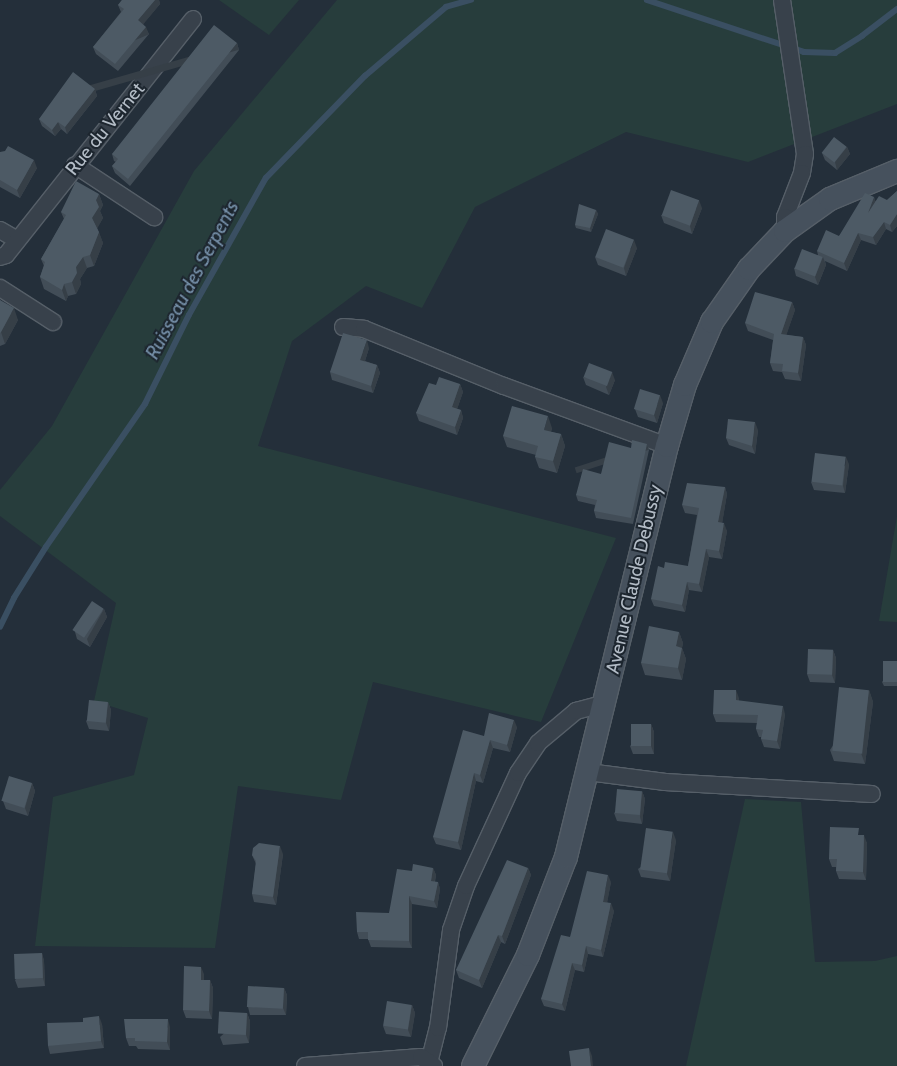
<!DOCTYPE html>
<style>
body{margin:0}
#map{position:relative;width:897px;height:1066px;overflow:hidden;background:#242f3a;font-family:Cabin,sans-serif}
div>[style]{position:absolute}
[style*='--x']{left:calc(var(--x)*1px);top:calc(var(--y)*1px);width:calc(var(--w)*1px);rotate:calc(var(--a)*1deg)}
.green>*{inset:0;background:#273d3c}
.stream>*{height:5.5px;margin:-2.75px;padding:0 2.75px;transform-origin:2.75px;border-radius:2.75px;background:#3a4f62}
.roads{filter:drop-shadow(1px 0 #565f68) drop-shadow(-1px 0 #565f68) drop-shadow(0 1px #565f68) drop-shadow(0 -1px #565f68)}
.street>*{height:16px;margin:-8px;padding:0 8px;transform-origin:8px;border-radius:8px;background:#38414b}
.secondary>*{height:22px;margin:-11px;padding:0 11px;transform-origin:11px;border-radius:11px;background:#46515d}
.wall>*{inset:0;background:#424d57}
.shaded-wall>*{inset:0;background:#363f47;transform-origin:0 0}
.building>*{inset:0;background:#4d5a65;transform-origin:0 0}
span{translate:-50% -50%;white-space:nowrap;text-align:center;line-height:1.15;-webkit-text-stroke:4px #1d262f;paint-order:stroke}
.street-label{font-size:19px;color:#b3bcc6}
.water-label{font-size:20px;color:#758fa8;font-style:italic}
</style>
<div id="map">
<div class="green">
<i style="clip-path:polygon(219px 0,299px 0,269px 35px)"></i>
<i style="clip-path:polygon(337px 0,897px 0,897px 104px,748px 162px,626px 132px,475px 207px,422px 308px,366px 286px,292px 341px,258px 446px,616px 538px,541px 722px,373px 682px,341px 800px,238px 786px,215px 948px,35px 946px,53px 797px,134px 775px,148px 718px,94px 701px,116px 603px,0 516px,0 490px,52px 426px,194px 171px)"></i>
<i style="clip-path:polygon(897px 516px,897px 622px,879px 621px)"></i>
<i style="clip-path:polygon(745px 799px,801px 802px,815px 962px,875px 961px,897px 956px,897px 1066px,686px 1066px)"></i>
</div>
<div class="stream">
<i style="--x:647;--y:0;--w:165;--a:18.3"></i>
<i style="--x:804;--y:52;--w:31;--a:2"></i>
<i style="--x:835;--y:53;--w:32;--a:-32"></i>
<i style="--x:862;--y:36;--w:44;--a:-37.6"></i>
<i style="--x:0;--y:627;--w:32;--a:-64"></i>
<i style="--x:14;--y:598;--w:60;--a:-57.9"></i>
<i style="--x:46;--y:547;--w:174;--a:-55.3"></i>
<i style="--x:145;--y:404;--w:99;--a:-63.7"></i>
<i style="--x:189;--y:315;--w:157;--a:-60.7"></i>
<i style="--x:266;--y:178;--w:142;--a:-45.9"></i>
<i style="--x:365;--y:76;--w:106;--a:-40.4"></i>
<i style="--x:446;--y:7;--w:26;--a:-16"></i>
</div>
<div class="roads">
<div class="street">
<i style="--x:782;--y:0;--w:156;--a:81.5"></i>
<i style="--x:805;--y:154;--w:19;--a:99"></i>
<i style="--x:802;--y:173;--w:47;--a:111.1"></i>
<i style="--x:785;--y:217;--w:14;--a:90"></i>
<i style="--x:75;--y:165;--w:95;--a:33.4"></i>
<i style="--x:0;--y:230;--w:20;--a:30"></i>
<i style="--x:0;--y:257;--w:6;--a:-18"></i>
<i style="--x:6;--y:255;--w:301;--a:-51.6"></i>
<i style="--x:0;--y:288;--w:63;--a:32.7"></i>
<i style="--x:343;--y:327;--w:21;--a:5"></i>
<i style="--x:364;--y:329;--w:151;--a:22.2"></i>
<i style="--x:504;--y:386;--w:174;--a:20.2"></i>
<i style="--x:588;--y:772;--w:78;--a:7.4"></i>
<i style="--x:665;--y:782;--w:207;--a:3.3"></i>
<i style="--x:429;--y:1063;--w:36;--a:-76"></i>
<i style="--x:438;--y:1028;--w:99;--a:-82.4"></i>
<i style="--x:451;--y:930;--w:46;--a:-71.2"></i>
<i style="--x:466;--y:886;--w:124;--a:-65.3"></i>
<i style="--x:518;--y:773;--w:36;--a:-56"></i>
<i style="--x:538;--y:743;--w:50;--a:-40.1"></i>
<i style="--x:576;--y:711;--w:30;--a:-15"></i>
<i style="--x:305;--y:1066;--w:116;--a:-4.4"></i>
<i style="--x:421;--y:1057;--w:16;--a:35"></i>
</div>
<div class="secondary">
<i style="--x:473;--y:1066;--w:124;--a:-63.6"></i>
<i style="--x:528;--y:955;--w:105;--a:-68.8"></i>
<i style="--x:566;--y:857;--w:423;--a:-76.2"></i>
<i style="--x:667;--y:446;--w:64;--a:-73.6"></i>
<i style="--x:685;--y:385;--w:69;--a:-66.8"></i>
<i style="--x:712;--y:322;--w:65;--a:-55.1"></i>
<i style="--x:749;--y:269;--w:52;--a:-46.5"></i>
<i style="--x:785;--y:231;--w:55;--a:-35.4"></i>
<i style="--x:830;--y:199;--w:73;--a:-22.7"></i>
</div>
</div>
<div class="wall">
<i style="clip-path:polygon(122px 0,159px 0,160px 4px,143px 24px,149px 34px,118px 71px,96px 54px,93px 47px,121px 12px,118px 5px)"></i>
<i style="clip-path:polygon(237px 43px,239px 50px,130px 186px,115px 173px,112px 166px,116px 162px,114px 161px,112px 154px)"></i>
<i style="clip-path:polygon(95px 89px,97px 96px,67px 134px,61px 129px,55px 136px,42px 126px,39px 119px)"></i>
<i style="clip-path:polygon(847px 147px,850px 154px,837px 170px,825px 160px,822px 153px)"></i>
<i style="clip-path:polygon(0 152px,37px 168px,20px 198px,0 187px)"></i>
<i style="clip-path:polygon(897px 191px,897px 226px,892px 232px,886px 229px,876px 245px,861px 240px,847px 271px,825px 261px,826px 265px,818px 285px,796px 276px,794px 268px,818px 255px,817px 251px,839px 236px,874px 197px,875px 201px,887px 200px)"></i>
<i style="clip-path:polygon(99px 194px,103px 205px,100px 211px,103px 218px,97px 228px,103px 243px,94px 266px,87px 268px,80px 279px,81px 284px,76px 294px,68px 296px,66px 301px,44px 289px,40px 277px,44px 266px,41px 259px,64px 219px,61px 212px)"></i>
<i style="clip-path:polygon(702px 208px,692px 234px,664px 223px,661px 215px)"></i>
<i style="clip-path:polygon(596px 210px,598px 214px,591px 232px,576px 228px,575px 225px)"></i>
<i style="clip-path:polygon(637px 248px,626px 276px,598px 265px,595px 257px)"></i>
<i style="clip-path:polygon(0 300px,18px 320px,5px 344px,0 346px)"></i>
<i style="clip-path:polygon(792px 302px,795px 310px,786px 335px,803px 337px,806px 345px,801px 381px,785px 379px,782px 372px,773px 371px,770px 363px,773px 340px,748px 331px,745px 323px)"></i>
<i style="clip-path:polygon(369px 348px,365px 361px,377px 365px,380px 373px,373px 393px,332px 380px,330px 372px)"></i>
<i style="clip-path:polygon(583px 377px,615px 380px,609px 395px,586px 385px)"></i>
<i style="clip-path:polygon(460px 384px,463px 392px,457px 409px,461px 410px,463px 418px,457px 435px,419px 421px,416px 413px,436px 385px)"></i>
<i style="clip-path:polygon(663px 403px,657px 423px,638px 417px,635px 409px)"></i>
<i style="clip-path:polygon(552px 428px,551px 432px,561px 434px,565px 446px,557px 473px,539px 468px,535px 457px,536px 455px,507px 447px,503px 436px)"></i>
<i style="clip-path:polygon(758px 430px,755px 454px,729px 445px,726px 438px)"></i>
<i style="clip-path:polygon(647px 444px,649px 450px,633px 524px,596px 518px,594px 511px,595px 505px,578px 501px,576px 495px,631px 448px)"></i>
<i style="clip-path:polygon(849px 464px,845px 493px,814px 490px,811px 482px)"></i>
<i style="clip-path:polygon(725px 487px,727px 494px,722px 523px,727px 531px,722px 559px,709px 557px,702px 592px,689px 590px,685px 612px,654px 606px,651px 599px,688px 566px,697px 515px,685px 513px,682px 505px)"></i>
<i style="clip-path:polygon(104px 609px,107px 617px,90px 647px,77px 639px,75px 632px)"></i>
<i style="clip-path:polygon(679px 632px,683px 643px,682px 648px,686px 659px,682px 680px,645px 675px,641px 663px)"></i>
<i style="clip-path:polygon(833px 650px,836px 658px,835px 683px,810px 682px,807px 674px)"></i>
<i style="clip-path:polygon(897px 661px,897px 686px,884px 686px,882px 682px)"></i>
<i style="clip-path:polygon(869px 690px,873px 702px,865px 764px,834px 761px,830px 750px)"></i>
<i style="clip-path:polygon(739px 698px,739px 701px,785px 714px,780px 749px,764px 747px,761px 739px,761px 737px,759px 737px,756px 729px,757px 723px,716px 722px,713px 714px)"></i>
<i style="clip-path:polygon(108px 702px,111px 710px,109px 731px,89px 729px,86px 721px)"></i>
<i style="clip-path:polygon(651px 724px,654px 732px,654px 754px,633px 754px,630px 746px)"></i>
<i style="clip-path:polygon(517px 727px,510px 752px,493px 748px,483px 783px,476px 781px,461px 850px,436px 844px,433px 837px,484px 736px)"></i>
<i style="clip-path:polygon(32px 783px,35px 791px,28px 816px,6px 809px,3px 801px)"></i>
<i style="clip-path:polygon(642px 791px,645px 799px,642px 824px,617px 821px,614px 813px)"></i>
<i style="clip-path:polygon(861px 835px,867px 843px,866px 880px,839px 879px,836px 871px,836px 867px,832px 867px,829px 859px)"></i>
<i style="clip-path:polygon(676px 840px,670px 881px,641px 877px,638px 869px)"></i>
<i style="clip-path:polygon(283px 854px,276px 905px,254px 902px,252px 894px,256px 864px,252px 855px)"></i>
<i style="clip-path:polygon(433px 868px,436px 875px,435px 882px,438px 882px,440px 889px,437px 908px,412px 904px,412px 948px,371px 947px,368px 939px,359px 939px,357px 932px,389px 913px,412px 871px)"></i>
<i style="clip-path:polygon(528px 868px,531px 875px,505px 944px,501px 942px,482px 988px,459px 978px,456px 970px)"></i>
<i style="clip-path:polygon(611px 882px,607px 902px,614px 911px,603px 957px,588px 954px,584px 972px,575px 970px,565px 1011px,544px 1006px,541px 999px,570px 937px)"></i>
<i style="clip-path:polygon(42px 953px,44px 961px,45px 986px,18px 988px,15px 980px)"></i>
<i style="clip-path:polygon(204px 974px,204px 980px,210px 980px,213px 988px,212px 1019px,186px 1018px,183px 1010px)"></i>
<i style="clip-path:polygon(284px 988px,287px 995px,286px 1015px,250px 1015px,248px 1007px)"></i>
<i style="clip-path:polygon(412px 1005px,415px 1013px,411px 1037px,386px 1034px,383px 1026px)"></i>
<i style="clip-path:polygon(247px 1013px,250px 1021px,249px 1043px,223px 1045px,220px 1037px)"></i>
<i style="clip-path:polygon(102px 1024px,104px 1048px,50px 1054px,48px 1046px)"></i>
<i style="clip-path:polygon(170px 1027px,170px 1050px,138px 1049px,136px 1046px,129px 1046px,126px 1038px)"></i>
</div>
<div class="shaded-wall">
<i style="clip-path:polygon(155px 0,159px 0,160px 4px,141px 27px,138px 20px)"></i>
<i style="left:146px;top:27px;width:8px;height:48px;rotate:67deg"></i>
<i style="left:237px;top:43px;width:7px;height:174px;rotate:74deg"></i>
<i style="clip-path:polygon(95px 89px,97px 96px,67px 134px,65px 127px)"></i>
<i style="clip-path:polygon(58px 122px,61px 129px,55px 136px,52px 130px)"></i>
<i style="clip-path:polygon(847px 147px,850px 154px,837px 170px,835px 162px)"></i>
<i style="clip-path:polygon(34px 160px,37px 168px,20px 198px,17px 190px)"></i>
<i style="clip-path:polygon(99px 194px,103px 205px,100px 211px,103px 218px,97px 229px,92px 218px,96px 200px)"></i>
<i style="clip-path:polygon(874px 197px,877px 205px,868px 213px)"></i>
<i style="clip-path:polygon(699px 200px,702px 208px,692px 234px,690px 226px)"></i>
<i style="clip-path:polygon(596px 210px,598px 214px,591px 232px,590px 228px)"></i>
<i style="clip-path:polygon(897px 214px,897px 226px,892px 232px,890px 225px)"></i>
<i style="clip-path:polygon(884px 222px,886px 229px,876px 245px,873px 237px)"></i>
<i style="clip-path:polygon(99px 232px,103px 243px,94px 266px,90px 255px)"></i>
<i style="clip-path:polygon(858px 233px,861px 240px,847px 271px,844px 263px)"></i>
<i style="clip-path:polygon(634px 240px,637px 248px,626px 276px,624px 268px)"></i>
<i style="clip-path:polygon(83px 257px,87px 268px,80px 279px,81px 284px,76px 294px,72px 282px,76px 267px)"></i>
<i style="clip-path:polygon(823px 257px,826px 265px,818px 285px,815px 277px)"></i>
<i style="clip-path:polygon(64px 284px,68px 296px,66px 301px,62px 290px)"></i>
<i style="clip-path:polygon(792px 302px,795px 310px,784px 342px,781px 334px)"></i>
<i style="clip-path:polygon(14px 308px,18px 320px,5px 344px,1px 332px)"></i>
<i style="clip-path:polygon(803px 337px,806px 345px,801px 381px,798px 373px)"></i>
<i style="clip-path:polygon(367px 340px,369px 348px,363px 367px,360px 360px)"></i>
<i style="clip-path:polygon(377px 365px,380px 373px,373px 393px,371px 386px)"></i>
<i style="clip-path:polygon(612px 372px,615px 380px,609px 395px,606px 387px)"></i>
<i style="clip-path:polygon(460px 384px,463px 392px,455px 415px,452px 407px)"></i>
<i style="clip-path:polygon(660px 395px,663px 403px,657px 423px,654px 415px)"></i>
<i style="clip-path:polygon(461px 410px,463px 418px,457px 435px,455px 427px)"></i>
<i style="clip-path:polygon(548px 416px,552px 428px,548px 441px,544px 430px)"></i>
<i style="clip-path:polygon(755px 422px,758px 430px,755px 454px,752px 446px)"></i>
<i style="clip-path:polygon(561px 434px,565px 446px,557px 473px,553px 461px)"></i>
<i style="left:647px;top:444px;width:6px;height:76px;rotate:72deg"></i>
<i style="clip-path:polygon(846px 457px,849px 464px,845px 493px,843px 486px)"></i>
<i style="clip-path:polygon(725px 487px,727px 494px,721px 530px,718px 522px)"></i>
<i style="clip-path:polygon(724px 523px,727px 531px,722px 559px,719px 551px)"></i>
<i style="clip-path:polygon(706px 549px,709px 557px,702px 592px,699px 584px)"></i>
<i style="clip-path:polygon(687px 582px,689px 590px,685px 612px,682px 605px)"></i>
<i style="clip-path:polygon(104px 609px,107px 617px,90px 647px,87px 639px)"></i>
<i style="clip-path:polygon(679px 632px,683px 643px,680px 657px,682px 648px,686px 659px,682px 680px,678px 668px,676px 646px)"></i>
<i style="clip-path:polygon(833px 650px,836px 658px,835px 683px,832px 675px)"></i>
<i style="clip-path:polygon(736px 690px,739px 698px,739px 708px,736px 700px)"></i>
<i style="clip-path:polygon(869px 690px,873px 702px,865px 764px,861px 753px)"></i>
<i style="clip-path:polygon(108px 702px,111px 710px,109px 731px,106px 723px)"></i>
<i style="clip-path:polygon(783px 706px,785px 714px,780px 749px,777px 741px)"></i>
<i style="clip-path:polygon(514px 720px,517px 727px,510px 752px,507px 745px)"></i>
<i style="clip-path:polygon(651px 724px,654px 732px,654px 754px,651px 746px)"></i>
<i style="clip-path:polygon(490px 740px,493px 748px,483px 783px,480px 775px)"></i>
<i style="clip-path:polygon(474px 773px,476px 781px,461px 850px,458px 842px)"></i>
<i style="clip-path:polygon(32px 783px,35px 791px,28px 816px,25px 808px)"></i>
<i style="clip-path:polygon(642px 791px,645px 799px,642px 824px,640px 817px)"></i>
<i style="clip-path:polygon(673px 832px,676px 840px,670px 881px,667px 874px)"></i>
<i style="clip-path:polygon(864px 835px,867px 843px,866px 880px,863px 872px)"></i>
<i style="clip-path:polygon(280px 846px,283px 854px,276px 905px,273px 897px)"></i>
<i style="clip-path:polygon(433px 868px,436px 875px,433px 888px,431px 881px)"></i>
<i style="clip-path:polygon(528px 868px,531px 875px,505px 944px,502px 936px)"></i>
<i style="clip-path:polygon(608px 875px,611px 882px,606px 909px,603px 902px)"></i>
<i style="clip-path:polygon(438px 882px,440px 889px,437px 908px,434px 901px)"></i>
<i style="clip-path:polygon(409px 896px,412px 904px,412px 948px,409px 941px)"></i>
<i style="clip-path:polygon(611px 903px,614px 911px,603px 957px,601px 950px)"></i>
<i style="clip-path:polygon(498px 935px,501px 942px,482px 988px,479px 980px)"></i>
<i style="clip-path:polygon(586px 946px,588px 954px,584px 972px,582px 965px)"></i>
<i style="clip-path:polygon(42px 953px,44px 961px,45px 986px,43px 978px)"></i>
<i style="clip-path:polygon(572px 963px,575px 970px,565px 1011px,562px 1004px)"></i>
<i style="clip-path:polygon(201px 967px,204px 974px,204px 987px,201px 980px)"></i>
<i style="clip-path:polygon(210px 980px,213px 988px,212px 1019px,209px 1011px)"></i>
<i style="clip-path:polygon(284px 988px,287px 995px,286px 1015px,283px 1008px)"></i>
<i style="clip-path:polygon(412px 1005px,415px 1013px,411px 1037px,408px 1030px)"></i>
<i style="clip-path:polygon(247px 1013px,250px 1021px,249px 1043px,246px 1035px)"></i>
<i style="clip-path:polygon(99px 1016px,102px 1024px,104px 1048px,101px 1041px)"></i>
<i style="clip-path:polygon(168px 1019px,170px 1027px,170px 1050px,167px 1042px)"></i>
<i style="clip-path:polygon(589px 1048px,592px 1056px,593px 1066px,591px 1066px)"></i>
</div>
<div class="building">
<i style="clip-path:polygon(122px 0,155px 0,138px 20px,146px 27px,115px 64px,93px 47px,124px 9px,118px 5px)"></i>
<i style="clip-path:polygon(214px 25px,237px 43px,128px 179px,112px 166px,118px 159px,112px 154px)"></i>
<i style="clip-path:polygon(73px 72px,95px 89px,65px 127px,58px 122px,52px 130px,39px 119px)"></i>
<i style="left:834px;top:137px;width:16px;height:20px;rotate:38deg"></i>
<i style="clip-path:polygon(8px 146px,34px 160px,17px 190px,0 180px,0 152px,5px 151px)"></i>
<i style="clip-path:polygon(76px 181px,99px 194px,96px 200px,99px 207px,92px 218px,99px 232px,90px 255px,83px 257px,76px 267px,77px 273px,72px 282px,64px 284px,62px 290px,40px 277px,45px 262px,41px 259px,66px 215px,61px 212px)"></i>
<i style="left:671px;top:190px;width:30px;height:27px;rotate:20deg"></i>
<i style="clip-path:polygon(897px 191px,897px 214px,890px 225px,884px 222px,873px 237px,858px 233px,844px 263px,817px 251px,826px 230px,839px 236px,865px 193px,874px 197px,868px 213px,879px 196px,887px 200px)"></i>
<i style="clip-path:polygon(579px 204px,596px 210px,590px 228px,575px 225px)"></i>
<i style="left:606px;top:229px;width:30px;height:30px;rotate:21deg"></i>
<i style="left:802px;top:249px;width:22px;height:21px;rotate:21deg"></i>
<i style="clip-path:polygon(755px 292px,792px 302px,781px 334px,803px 337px,798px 373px,782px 371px,783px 364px,770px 363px,774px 334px,745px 323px)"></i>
<i style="clip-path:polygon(0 300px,14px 308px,1px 332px,0 333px)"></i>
<i style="clip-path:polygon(343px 333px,367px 340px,360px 360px,377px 365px,371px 386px,330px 372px)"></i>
<i style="left:589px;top:363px;width:25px;height:15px;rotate:21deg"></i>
<i style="clip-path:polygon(439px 377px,460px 384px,452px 407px,461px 410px,455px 427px,416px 413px,429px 383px,436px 385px)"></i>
<i style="left:640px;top:389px;width:21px;height:21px;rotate:17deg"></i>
<i style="clip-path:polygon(512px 406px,548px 416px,544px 430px,561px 434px,553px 461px,535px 457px,538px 446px,503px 436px)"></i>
<i style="clip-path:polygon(728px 419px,755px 422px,752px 446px,726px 438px)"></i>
<i style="clip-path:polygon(632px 440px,647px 444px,631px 518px,594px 511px,597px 500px,576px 495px,583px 469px,601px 474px,609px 442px,631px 448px)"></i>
<i style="left:815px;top:453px;width:31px;height:29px;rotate:7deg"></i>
<i style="clip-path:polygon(687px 483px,725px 487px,718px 522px,724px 523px,719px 551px,706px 549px,699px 584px,687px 582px,682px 605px,651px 599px,658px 566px,664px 568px,665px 562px,688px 566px,699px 508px,682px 505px)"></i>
<i style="left:92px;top:601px;width:14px;height:35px;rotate:34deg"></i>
<i style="clip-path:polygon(649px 626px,679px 632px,676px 646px,682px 648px,678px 668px,641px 663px)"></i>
<i style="left:808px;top:649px;width:25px;height:25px;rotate:2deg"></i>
<i style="left:883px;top:661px;width:14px;height:21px"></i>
<i style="left:839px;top:687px;width:30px;height:64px;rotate:6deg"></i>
<i style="clip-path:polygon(714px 690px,736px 690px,736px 700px,783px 706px,777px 741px,761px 739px,763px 730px,756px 729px,758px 715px,713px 714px)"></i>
<i style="left:89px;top:700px;width:19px;height:21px;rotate:6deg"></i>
<i style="clip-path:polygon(489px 713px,514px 720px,507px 745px,490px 740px,480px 775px,474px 773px,458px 842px,433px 837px,463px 730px,484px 736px)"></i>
<i style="left:631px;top:724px;width:20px;height:22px"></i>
<i style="left:9px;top:776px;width:24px;height:26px;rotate:17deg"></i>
<i style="left:617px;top:789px;width:25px;height:24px;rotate:5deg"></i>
<i style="clip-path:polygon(830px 827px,859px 828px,858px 835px,864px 835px,863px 872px,836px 871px,837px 859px,829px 859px)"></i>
<i style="left:646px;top:828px;width:27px;height:42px;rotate:8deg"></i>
<i style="clip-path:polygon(259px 843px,280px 846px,273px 897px,252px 894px,256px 861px,252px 855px,253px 848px)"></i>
<i style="clip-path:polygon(507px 860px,528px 868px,502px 936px,498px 935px,479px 980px,456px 970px)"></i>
<i style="clip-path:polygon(413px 864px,433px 868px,431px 881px,438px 882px,434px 901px,409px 896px,409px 941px,368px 940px,368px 932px,357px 932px,356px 912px,389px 913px,397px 869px,412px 871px)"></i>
<i style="clip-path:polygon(587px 871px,608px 875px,603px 902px,611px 903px,601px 950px,586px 946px,582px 965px,572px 963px,562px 1004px,541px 999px,561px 935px,570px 937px)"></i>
<i style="left:42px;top:953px;width:25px;height:28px;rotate:88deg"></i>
<i style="clip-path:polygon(184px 966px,201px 967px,201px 980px,210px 980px,209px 1011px,183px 1010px)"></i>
<i style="left:248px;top:986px;width:36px;height:21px;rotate:3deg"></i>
<i style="left:387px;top:1001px;width:25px;height:25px;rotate:9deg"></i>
<i style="left:247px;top:1013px;width:22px;height:28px;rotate:93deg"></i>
<i style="clip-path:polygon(99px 1016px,101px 1041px,48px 1046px,47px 1023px,83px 1022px,83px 1018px)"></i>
<i style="clip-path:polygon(124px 1019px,168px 1019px,167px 1042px,135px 1041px,135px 1038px,126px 1038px)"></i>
<i style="clip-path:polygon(589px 1048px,591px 1066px,571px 1066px,569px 1051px)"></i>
</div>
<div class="street-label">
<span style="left:105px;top:129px;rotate:-51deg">Rue du Vernet</span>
<span style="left:634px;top:579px;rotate:-77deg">Avenue Claude Debussy</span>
</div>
<div class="water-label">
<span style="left:192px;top:280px;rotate:-62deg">Ruisseau des Serpents</span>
</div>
</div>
